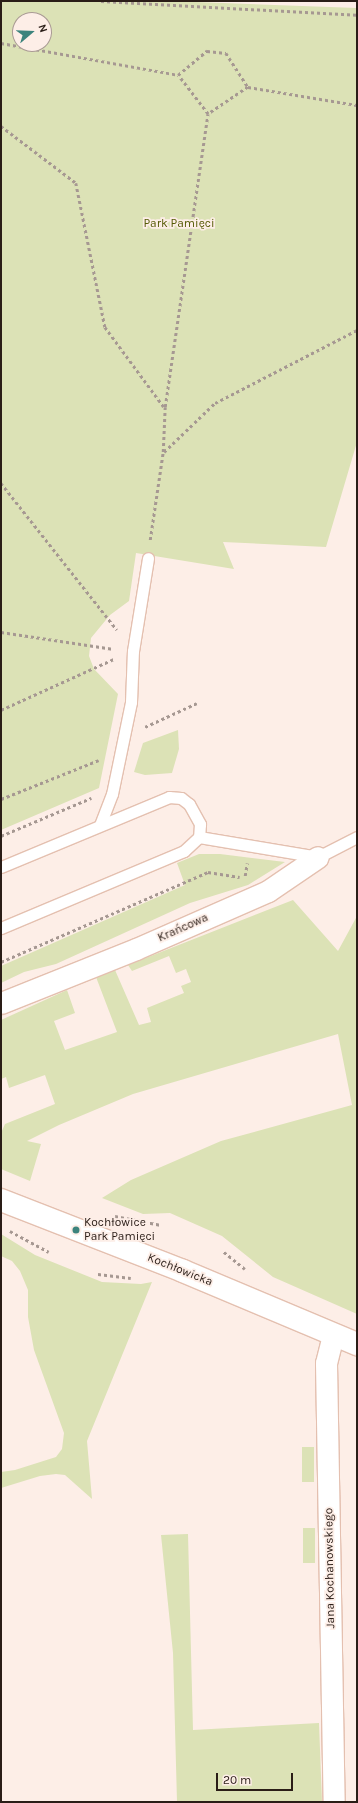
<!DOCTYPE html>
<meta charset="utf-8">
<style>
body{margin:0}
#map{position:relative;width:358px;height:1803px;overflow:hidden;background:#fdeee7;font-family:Karla,sans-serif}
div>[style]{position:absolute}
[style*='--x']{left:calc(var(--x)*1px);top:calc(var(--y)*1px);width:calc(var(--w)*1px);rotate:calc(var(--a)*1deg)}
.green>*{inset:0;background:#dce2b6;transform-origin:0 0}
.path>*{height:2.5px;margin-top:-1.25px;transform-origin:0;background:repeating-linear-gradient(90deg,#a69892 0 3px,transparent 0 6px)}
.roads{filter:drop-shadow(1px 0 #e4c0b0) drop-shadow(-1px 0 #e4c0b0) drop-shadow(0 1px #e4c0b0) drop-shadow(0 -1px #e4c0b0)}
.service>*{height:11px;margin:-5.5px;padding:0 5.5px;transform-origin:5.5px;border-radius:5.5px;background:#fff}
.minor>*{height:21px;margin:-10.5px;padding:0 10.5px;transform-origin:10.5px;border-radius:10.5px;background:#fff}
.tertiary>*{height:22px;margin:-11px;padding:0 11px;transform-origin:11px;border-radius:11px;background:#fff}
.dots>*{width:11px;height:11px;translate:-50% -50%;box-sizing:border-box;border:2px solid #fdeee7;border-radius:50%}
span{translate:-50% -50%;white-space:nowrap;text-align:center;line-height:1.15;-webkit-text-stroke:3.5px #fdeee7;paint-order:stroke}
.park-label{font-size:12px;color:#555a04}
.street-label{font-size:12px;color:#2a1d17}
.poi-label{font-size:12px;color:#2a1d17}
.left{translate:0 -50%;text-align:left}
.frame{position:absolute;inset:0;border:2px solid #2a1d17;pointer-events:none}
.north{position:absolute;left:12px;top:12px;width:40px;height:40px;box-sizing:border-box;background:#fdeee7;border:1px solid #a99a94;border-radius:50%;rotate:71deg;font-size:11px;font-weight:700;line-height:16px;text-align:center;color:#2a1d17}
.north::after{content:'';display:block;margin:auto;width:14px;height:18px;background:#3c837c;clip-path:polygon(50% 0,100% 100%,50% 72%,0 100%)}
.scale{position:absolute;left:216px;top:1773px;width:77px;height:18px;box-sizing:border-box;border:2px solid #2a1d17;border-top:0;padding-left:5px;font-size:12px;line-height:14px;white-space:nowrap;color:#2a1d17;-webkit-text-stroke:3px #fdeee7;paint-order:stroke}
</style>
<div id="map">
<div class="green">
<i style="clip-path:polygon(evenodd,1px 1px,170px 1px,357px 8px,357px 442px,326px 547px,223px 542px,234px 569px,136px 553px,129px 601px,110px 615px,91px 638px,89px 656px,94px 669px,118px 694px,99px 788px,1px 830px,1px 1px,20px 20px,44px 20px,44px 44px,20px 44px,20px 20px)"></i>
<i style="clip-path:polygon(178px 730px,179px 749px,172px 773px,145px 775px,134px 772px,143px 743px)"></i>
<i style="clip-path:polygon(199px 854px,220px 854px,285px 862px,248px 885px,190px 903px,56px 964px,24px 972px,1px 983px,1px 966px,185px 885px,177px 863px)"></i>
<i style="clip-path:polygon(293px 900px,338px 951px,357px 916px,357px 1314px,273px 1277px,222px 1236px,170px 1213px,143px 1214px,102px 1198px,131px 1180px,221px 1141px,352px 1105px,338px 1034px,133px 1094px,59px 1125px,27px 1141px,41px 1144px,30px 1181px,1px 1169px,1px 1133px,5px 1124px,55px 1104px,45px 1075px,9px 1088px,6px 1077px,1px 1079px,1px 1020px,67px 990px,75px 1013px,54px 1021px,65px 1050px,117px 1032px,96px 977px,115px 970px,139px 1025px,151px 1022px,147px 1008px,184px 993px,181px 986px,191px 982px,186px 969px,176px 973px,169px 956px,132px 971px,128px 965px)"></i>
<i style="clip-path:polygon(1px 1234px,35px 1255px,102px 1282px,141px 1284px,152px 1282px,87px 1441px,92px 1499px,65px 1475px,56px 1474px,40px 1476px,1px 1488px,1px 1472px,15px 1470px,56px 1457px,62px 1449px,64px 1433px,34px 1350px,28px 1317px,28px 1290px,20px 1271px,12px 1261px,1px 1256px)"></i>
<i style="left:314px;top:1447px;width:35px;height:12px;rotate:90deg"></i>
<i style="left:303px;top:1528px;width:12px;height:35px"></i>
<i style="clip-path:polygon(188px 1534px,193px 1730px,319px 1723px,322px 1802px,177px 1802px,173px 1653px,161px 1535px)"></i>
</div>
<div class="path">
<i style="--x:101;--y:1;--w:256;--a:3.1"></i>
<i style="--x:1;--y:43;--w:180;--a:10.2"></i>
<i style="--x:248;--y:87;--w:110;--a:9.4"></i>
<i style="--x:1;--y:126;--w:94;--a:37.2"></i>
<i style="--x:76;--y:183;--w:147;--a:78.6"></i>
<i style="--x:105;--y:327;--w:99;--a:53.6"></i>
<i style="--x:164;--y:452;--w:71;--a:-43.9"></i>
<i style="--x:215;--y:403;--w:160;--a:-27.2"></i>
<i style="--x:1;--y:483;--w:187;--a:51.7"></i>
<i style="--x:150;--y:540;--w:89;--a:-81.6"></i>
<i style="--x:163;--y:452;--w:45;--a:-87.5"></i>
<i style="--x:165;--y:407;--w:296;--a:-81.7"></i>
<i style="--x:208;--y:114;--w:49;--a:-127.6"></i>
<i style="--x:178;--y:75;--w:38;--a:-40"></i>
<i style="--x:207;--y:51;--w:19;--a:6"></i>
<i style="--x:226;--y:53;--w:40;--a:57.1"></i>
<i style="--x:248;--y:87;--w:48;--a:146"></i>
<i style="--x:1;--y:632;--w:114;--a:8.6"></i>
<i style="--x:1;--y:710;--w:124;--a:-24.3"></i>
<i style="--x:145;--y:727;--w:57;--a:-24.8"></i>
<i style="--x:1;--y:799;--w:105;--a:-21.7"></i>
<i style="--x:1;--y:836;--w:98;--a:-22.9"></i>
<i style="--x:245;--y:876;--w:13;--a:-81"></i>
<i style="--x:1;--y:962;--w:226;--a:-23.5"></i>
<i style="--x:208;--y:872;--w:32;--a:9"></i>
<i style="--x:115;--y:1216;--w:47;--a:11.1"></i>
<i style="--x:10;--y:1231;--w:44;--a:28.3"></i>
<i style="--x:224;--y:1252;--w:27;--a:39"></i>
<i style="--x:98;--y:1274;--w:33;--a:7"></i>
</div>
<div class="roads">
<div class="service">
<i style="--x:100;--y:825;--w:33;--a:-69"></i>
<i style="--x:112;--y:794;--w:94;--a:-78.3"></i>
<i style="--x:131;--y:702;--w:51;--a:-87.8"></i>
<i style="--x:133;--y:651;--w:94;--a:-80.8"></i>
<i style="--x:199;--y:837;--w:121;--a:9.5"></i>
<i style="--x:318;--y:857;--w:44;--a:-27.1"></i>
<i style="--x:1;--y:867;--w:182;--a:-22.6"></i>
<i style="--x:169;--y:797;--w:12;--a:5"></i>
<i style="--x:181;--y:798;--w:10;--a:37"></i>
<i style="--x:189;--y:804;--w:23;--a:61"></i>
<i style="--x:200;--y:824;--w:13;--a:94"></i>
<i style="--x:199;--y:837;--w:21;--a:137"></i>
<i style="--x:184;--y:851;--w:199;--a:157.2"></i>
</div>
<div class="minor">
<i style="--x:1;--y:1003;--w:145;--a:-21.8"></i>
<i style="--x:136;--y:949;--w:144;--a:-23.7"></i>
<i style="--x:268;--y:891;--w:60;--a:-34.2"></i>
<i style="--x:333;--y:1335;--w:29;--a:104"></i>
<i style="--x:326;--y:1363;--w:439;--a:89"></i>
</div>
<div class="tertiary">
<i style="--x:1;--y:1200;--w:195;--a:21.3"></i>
<i style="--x:183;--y:1271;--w:189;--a:22.8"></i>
</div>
</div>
<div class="dots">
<i style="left:76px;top:1230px;background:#3c837c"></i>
</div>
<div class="park-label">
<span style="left:179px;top:224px">Park Pamięci</span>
</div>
<div class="street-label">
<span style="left:183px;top:928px;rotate:-24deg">Krańcowa</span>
<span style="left:180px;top:1270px;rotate:22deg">Kochłowicka</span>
<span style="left:330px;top:1568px;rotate:-91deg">Jana Kochanowskiego</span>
</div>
<div class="poi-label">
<span class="left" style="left:84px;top:1230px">Kochłowice<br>Park Pamięci</span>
</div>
<div class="frame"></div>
<div class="north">N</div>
<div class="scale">20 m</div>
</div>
